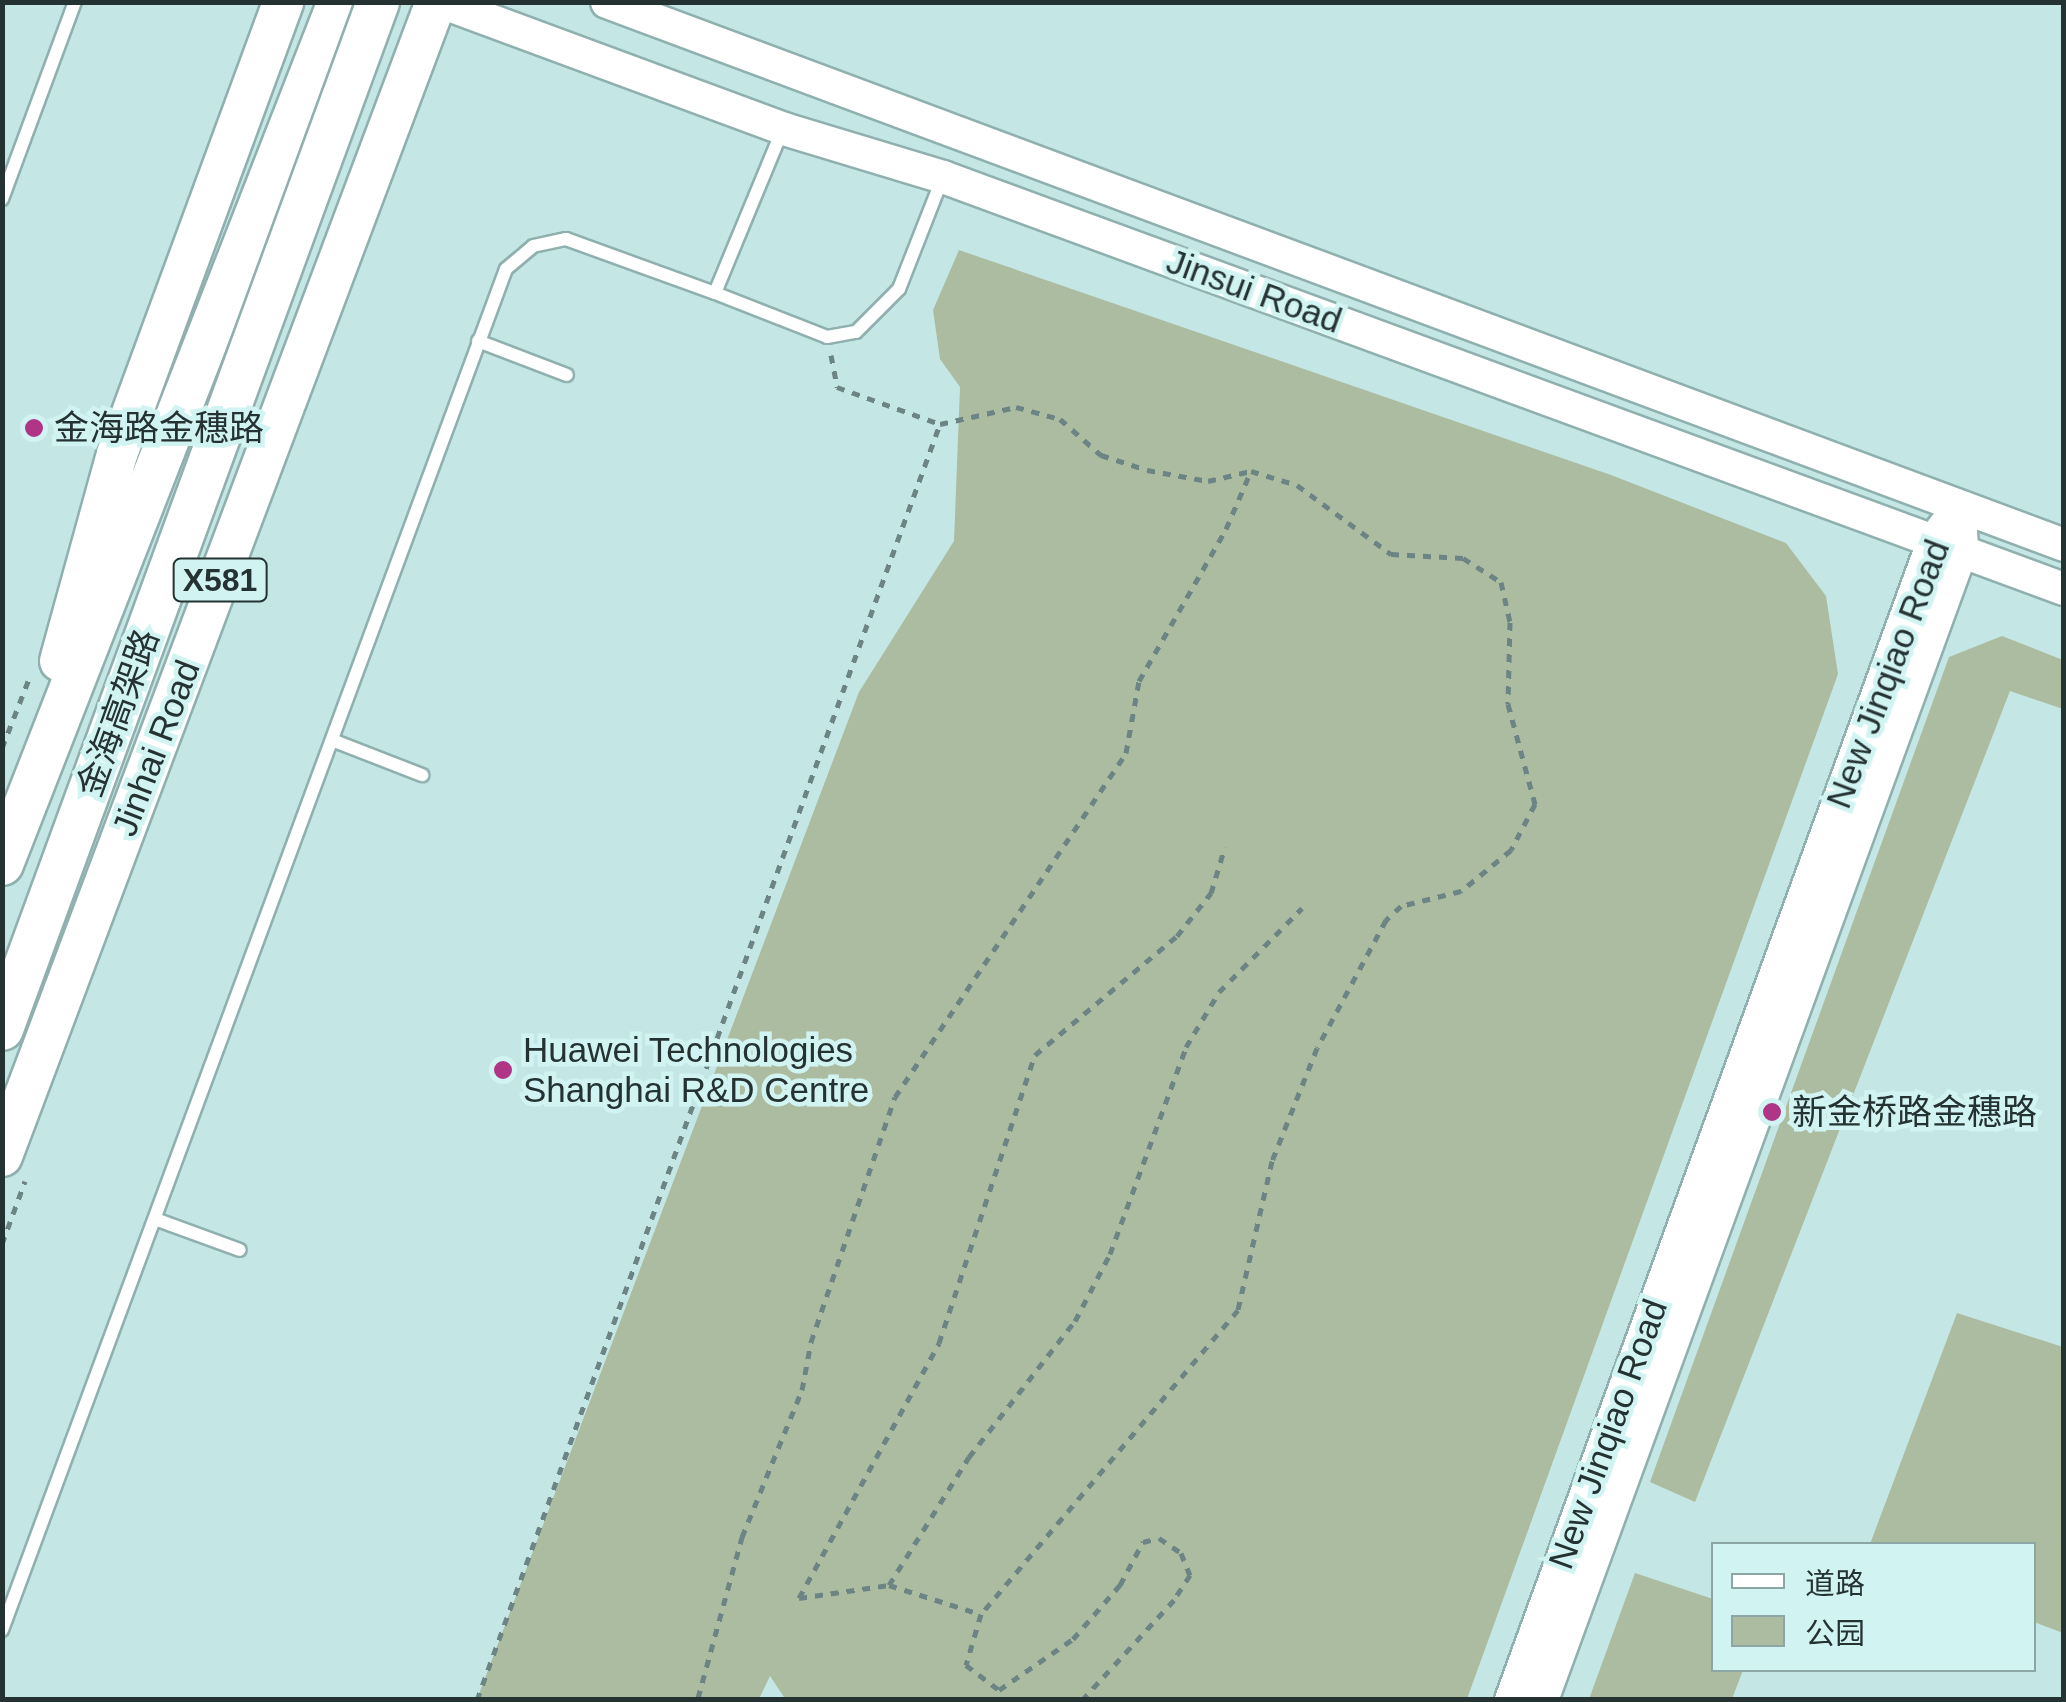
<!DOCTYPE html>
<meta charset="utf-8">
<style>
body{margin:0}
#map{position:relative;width:2066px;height:1702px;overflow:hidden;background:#c4e7e5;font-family:Arial,"Noto Sans SC",sans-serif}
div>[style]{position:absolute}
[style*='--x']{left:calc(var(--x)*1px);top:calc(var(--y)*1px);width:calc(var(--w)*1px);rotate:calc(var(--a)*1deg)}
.green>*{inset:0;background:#acbca1}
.path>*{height:5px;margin-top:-2.5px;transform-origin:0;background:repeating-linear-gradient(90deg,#6d8484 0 8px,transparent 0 16px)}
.roads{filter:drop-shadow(2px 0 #8fb0ae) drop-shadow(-2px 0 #8fb0ae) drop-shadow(0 2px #8fb0ae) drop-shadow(0 -2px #8fb0ae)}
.service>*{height:12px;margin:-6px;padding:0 6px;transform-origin:6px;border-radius:6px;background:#fff}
.tertiary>*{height:32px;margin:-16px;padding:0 16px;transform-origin:16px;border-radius:16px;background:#fff}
.primary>*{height:40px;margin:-20px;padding:0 20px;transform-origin:20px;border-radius:20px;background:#fff}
.trunk>*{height:42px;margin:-21px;padding:0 21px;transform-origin:21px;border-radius:21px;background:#fff}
.bridges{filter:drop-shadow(2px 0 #8fb0ae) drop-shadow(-2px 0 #8fb0ae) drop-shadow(0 2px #8fb0ae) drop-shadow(0 -2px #8fb0ae)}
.trunk-bridge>*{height:42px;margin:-21px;padding:0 21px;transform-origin:21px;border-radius:21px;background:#fff}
.dots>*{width:28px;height:28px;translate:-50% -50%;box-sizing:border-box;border:5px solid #d1f4f2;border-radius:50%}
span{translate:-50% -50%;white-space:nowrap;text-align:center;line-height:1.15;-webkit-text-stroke:9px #d1f4f2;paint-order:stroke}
.shield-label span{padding:2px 8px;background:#d1f4f2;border:2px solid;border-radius:8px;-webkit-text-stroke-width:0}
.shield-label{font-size:32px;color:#253232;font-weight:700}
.street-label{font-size:35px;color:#253232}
.poi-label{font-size:35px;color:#253232}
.left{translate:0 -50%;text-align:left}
.frame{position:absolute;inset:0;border:5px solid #253232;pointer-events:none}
.legend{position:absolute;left:1711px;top:1542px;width:325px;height:130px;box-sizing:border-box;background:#d1f4f2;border:2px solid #8ca6a5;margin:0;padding:12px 18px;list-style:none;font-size:30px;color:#253232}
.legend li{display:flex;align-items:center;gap:20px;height:50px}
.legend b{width:50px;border:2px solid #8ca6a5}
</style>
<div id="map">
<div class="green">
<i style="clip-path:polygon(959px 250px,1611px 475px,1786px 543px,1826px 596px,1838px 674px,1467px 1699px,786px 1700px,770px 1676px,759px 1699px,477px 1699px,859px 692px,954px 541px,960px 387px,940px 359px,933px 310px)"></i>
<i style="clip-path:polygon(2002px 636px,2063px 660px,2063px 709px,2010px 691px,1695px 1502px,1650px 1482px,1949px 657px)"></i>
<i style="clip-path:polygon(1957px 1313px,2063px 1347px,2063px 1633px,2034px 1622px,2034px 1544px,1870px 1544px)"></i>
<i style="clip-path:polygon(1635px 1573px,1713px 1599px,1714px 1670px,1743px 1670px,1732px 1699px,1589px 1699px)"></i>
</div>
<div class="path">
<i style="--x:831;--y:355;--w:33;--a:79"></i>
<i style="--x:837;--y:387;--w:109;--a:19.8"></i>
<i style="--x:940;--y:424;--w:78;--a:-12.6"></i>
<i style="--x:1016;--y:407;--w:46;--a:15.3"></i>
<i style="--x:1060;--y:419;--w:55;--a:41.3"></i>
<i style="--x:1101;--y:455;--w:48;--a:18.1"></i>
<i style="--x:1147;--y:470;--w:62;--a:10.2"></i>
<i style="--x:1208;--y:481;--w:44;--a:-13.1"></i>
<i style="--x:1251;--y:471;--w:48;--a:16.9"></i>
<i style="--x:1297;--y:485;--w:117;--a:36.3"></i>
<i style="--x:1391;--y:554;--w:72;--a:3.2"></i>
<i style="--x:1463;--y:558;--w:45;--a:32.3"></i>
<i style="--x:1501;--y:582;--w:41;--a:77.3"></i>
<i style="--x:1510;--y:622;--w:82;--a:91.4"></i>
<i style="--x:1508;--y:704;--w:104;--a:74.9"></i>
<i style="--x:1535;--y:804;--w:52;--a:117.6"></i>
<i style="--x:1511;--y:850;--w:65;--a:140.6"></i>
<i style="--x:1461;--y:891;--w:62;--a:166"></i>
<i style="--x:1401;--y:906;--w:21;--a:137"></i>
<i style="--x:1386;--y:920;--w:145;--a:118.3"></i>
<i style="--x:1317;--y:1048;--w:122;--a:111.7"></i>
<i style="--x:1272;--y:1161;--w:153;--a:102.9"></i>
<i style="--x:1238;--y:1310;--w:398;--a:130.2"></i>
<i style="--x:981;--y:1614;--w:53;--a:106.4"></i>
<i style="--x:966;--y:1665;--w:41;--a:37.1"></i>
<i style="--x:999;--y:1690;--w:90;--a:-34.6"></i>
<i style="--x:1073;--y:1639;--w:72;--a:-49"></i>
<i style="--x:1120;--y:1585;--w:49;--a:-61.9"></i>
<i style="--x:1143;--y:1542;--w:16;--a:-14"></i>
<i style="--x:1159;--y:1538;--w:27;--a:34"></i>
<i style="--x:1181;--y:1553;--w:24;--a:68"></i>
<i style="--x:1190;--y:1575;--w:30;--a:123"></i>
<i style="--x:1174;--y:1600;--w:136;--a:132.6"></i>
<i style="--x:2;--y:748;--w:77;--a:-68.7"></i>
<i style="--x:2;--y:1244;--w:67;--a:-69.9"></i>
<i style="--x:889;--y:1585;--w:151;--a:-58"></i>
<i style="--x:969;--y:1457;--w:172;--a:-52.1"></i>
<i style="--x:1075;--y:1321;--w:76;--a:-62.4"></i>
<i style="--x:1110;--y:1254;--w:221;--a:-69.8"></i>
<i style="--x:1186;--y:1047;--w:64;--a:-59"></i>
<i style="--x:1219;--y:992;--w:118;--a:-45.3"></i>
<i style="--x:799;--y:1598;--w:291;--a:-61.2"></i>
<i style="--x:939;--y:1343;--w:304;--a:-71.6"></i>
<i style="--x:1035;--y:1055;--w:185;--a:-40"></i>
<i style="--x:1177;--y:936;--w:55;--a:-51.7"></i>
<i style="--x:1211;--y:893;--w:48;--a:-73.1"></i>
<i style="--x:799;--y:1598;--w:91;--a:-8.2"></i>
<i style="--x:889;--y:1585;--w:96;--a:17.7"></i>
<i style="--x:698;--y:1698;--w:167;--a:-74.7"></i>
<i style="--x:742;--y:1537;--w:159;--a:-67.8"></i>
<i style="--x:802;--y:1390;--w:49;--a:-79.4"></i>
<i style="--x:811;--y:1342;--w:259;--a:-71.1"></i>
<i style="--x:895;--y:1097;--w:414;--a:-56.1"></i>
<i style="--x:1126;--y:753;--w:73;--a:-79.8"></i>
<i style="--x:1139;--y:681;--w:175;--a:-60.2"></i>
<i style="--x:1226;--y:529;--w:63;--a:-66.7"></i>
<i style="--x:477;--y:1700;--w:1357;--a:-70.06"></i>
</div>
<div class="roads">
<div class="service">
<i style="--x:782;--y:131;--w:175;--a:112.5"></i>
<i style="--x:715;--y:293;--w:120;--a:21.4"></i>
<i style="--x:827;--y:337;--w:29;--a:-10"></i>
<i style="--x:856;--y:332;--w:61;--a:-45"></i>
<i style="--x:899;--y:289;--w:118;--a:-68.6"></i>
<i style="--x:2;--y:199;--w:210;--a:-69.7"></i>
<i style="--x:478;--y:341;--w:95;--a:20.9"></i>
<i style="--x:332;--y:740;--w:97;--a:21.3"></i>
<i style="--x:155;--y:1219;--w:90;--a:20"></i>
<i style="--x:2;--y:1630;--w:1451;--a:-69.68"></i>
<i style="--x:506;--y:269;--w:35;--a:-40"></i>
<i style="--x:533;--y:246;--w:34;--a:-12"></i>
<i style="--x:566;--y:239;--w:158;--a:19.9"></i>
</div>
<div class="tertiary">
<i style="--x:441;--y:2;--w:366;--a:20.3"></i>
<i style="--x:784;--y:129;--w:166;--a:16.8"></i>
<i style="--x:943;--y:177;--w:1194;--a:20.18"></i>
<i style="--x:607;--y:2;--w:1555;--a:20.44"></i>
<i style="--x:1511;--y:1700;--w:1235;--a:-69.97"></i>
<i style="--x:1934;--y:540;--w:21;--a:-53"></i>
<i style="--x:1542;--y:1700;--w:1225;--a:-69.95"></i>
<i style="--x:1962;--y:549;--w:19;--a:-93"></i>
</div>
<div class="primary">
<i style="--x:60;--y:661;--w:215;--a:-74.6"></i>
<i style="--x:117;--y:454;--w:482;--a:-69.8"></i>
<i style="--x:2;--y:1156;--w:1233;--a:-69.39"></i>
</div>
<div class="trunk">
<i style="--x:2;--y:864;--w:926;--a:-68.65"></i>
</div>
</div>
<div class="bridges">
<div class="trunk-bridge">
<i style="--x:2;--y:1029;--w:1094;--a:-69.89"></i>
</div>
</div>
<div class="dots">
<i style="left:34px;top:428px;background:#b03587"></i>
<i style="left:503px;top:1070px;background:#b03587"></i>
<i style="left:1772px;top:1112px;background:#b03587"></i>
</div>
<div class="shield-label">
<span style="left:220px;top:580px">X581</span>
</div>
<div class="street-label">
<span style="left:1254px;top:291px;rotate:20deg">Jinsui Road</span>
<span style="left:1888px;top:674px;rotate:-69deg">New Jinqiao Road</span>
<span style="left:118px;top:713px;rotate:-70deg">金海高架路</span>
<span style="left:156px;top:748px;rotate:-69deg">Jinhai Road</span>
<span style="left:1608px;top:1434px;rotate:-70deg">New Jinqiao Road</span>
</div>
<div class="poi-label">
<span class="left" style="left:54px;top:428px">金海路金穗路</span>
<span class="left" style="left:523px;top:1070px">Huawei Technologies<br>Shanghai R&amp;D Centre</span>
<span class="left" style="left:1792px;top:1112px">新金桥路金穗路</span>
</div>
<div class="frame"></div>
<ul class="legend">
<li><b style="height:12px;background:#fff"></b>道路</li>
<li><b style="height:28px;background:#acbca1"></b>公园</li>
</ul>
</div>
